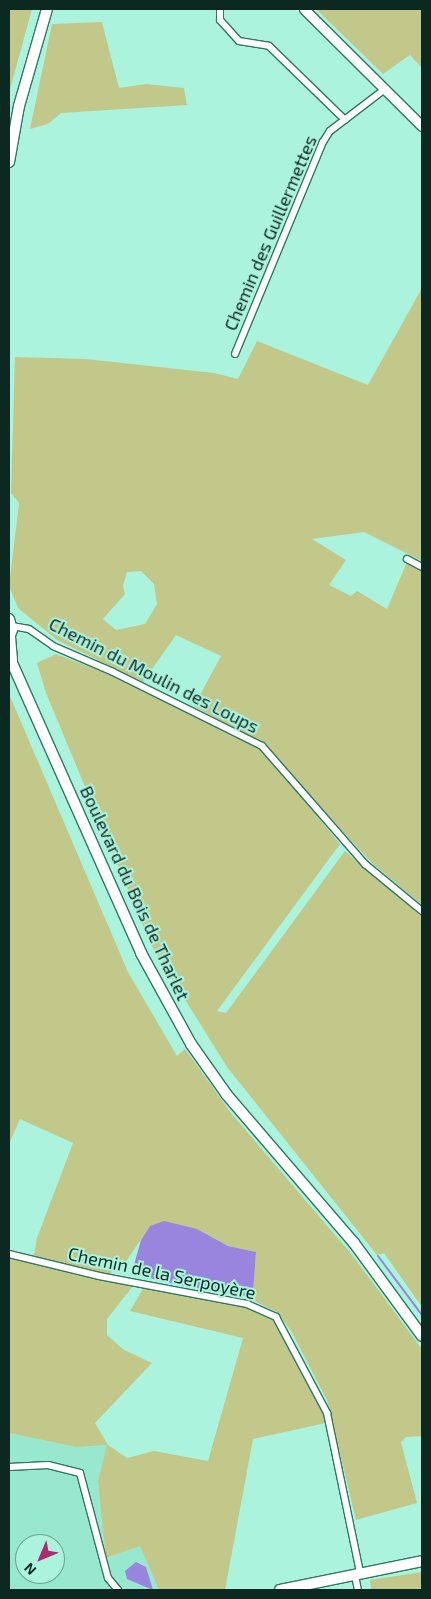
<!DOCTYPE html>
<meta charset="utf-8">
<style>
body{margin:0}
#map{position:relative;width:431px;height:1599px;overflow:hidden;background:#acf3dd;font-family:"Exo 2",sans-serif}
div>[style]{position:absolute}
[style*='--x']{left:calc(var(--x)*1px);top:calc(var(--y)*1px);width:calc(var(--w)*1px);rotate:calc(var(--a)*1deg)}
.built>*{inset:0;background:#97e8cf}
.green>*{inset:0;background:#c1c889}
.water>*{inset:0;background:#9985dd}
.stream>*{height:2px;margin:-1px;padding:0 1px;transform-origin:1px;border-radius:1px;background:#9985dd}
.roads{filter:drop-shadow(1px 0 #307765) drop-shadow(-1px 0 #307765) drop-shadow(0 1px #307765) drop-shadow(0 -1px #307765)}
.street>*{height:6px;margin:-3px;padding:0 3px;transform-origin:3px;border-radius:3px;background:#fff}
.secondary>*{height:9px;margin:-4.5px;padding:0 4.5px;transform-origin:4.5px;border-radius:4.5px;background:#fff}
.primary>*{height:10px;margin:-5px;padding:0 5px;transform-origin:5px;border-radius:5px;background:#fff}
span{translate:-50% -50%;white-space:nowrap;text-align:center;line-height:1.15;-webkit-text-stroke:4px #acf3dd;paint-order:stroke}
.street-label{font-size:18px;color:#0b2921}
.frame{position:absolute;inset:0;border:10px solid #0b2921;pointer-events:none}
.north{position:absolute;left:15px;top:1534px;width:50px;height:50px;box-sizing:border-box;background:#acf3dd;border:1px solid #6ca292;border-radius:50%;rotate:225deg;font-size:14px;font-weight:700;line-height:20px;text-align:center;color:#0b2921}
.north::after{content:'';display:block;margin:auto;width:18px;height:22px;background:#af2a71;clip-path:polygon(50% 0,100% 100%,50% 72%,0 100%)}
</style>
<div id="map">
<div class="built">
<i style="clip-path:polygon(evenodd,9px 1433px,76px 1447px,108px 1445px,98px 1481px,107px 1558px,140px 1546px,159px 1590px,9px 1590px,9px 1433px,25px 1544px,55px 1544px,55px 1574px,25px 1574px,25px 1544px)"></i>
</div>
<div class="green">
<i style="clip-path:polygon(9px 9px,32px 9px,9px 93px)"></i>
<i style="clip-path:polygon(316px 9px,422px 9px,422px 68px,410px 55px,383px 74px)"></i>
<i style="clip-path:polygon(102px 22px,119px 88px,146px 84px,184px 88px,187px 105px,61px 113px,48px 124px,30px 129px,52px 24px)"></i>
<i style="clip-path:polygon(evenodd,422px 288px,422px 561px,364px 532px,312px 539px,346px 560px,329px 585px,351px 596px,357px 591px,387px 609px,407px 562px,422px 570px,422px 905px,372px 863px,262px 744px,194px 706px,221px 656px,176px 635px,143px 682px,57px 640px,18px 608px,9px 586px,19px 503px,11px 493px,15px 357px,86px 359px,214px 373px,238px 379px,257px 341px,368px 385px,422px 288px,141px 571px,154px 584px,157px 604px,145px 624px,116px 630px,103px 619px,125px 594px,123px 586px,127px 572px,141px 571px)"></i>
<i style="clip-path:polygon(56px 654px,111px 675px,263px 750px,340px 844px,217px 1011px,226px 1013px,345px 851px,422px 917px,422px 1307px,384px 1253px,377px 1255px,227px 1067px,151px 945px,46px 693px,37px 663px)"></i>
<i style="clip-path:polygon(9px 694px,128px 972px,177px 1056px,185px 1049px,231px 1113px,353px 1256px,422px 1349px,422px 1436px,406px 1437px,401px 1442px,417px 1503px,356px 1520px,327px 1400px,291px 1331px,277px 1312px,256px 1302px,253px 1293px,256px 1252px,228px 1246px,197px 1229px,150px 1226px,125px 1263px,114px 1263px,111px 1275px,34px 1256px,37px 1238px,73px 1143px,20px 1119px,9px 1144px)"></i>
<i style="clip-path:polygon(9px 1258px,133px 1286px,107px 1319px,107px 1335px,124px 1350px,152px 1363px,95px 1423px,108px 1445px,127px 1458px,154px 1451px,208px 1461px,243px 1338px,130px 1311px,144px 1287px,249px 1306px,273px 1318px,323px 1407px,326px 1423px,253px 1439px,225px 1590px,159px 1590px,140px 1546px,106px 1558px,98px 1481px,107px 1445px,76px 1447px,9px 1433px)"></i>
<i style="clip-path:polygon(422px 1572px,422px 1590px,371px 1590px,370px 1580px)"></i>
</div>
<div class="water">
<i style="clip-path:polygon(164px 1221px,197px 1229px,228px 1246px,256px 1252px,253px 1293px,245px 1296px,219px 1292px,159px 1281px,140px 1274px,134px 1265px,141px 1240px,150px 1226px)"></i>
<i style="clip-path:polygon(136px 1562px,146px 1567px,153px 1590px,127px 1579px,125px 1571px)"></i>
</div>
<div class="stream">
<i style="--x:378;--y:1256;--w:74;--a:53.3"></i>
</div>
<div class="roads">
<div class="street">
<i style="--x:220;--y:11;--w:9;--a:90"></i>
<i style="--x:220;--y:20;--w:28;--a:48"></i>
<i style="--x:239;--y:41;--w:30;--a:9"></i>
<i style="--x:269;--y:46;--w:106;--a:44.2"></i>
<i style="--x:235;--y:354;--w:230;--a:-67.5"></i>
<i style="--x:323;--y:142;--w:13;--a:-58"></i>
<i style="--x:330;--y:131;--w:69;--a:-37.4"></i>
<i style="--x:407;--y:559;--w:17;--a:28"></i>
<i style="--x:12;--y:626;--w:17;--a:10"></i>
<i style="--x:29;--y:629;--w:29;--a:35"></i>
<i style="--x:53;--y:646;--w:65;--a:23.4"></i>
<i style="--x:113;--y:672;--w:166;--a:26.4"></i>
<i style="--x:262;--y:746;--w:157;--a:48.9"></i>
<i style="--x:365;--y:864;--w:74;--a:39.5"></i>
<i style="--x:9;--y:1254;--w:93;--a:13.7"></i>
<i style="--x:99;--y:1276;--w:151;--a:10.7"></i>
<i style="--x:247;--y:1304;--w:32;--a:24"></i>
<i style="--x:276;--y:1317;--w:109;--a:62"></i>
<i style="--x:327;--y:1413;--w:163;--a:78.3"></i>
<i style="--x:9;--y:1467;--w:39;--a:-3"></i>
<i style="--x:48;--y:1465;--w:33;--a:14"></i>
<i style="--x:80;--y:1473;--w:109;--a:75.1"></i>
<i style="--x:108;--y:1578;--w:16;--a:50"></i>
<i style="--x:355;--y:1575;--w:15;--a:79"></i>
</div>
<div class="secondary">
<i style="--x:304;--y:9;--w:166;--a:44.8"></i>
</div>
<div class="primary">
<i style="--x:9;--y:162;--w:57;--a:-79.9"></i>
<i style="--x:19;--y:106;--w:101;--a:-73.9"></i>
<i style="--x:9;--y:619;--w:11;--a:75"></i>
<i style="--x:12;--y:630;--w:9;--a:111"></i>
<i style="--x:10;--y:637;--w:23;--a:85"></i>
<i style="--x:9;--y:656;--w:325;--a:66"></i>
<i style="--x:141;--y:953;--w:104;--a:61.2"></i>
<i style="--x:191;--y:1044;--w:62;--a:54.8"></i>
<i style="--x:227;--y:1095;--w:195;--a:49.4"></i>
<i style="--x:354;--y:1243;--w:115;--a:53.8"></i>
<i style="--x:280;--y:1590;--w:145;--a:-11.5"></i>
</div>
</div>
<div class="street-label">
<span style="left:270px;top:233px;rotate:-67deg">Chemin des Guillermettes</span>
<span style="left:154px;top:675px;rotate:27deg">Chemin du Moulin des Loups</span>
<span style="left:135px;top:893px;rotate:65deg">Boulevard du Bois de Tharlet</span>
<span style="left:162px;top:1273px;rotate:12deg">Chemin de la Serpoyère</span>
</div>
<div class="frame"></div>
<div class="north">N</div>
</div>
